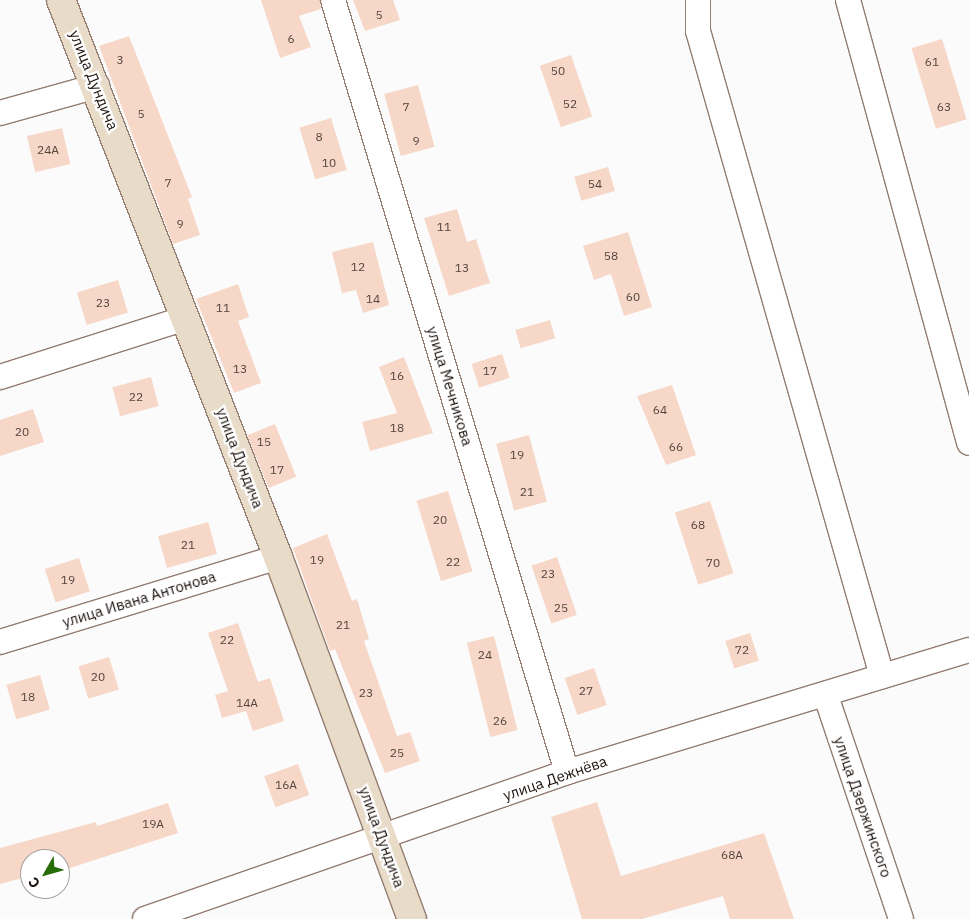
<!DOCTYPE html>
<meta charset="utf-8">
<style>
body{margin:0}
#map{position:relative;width:969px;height:919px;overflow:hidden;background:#fbfbfb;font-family:"IBM Plex Sans",sans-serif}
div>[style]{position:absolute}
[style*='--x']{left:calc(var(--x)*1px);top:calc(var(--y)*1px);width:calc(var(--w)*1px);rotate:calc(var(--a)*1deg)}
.building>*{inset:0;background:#f7d8c8;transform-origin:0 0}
.roads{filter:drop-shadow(1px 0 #937c70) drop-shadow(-1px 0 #937c70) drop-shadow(0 1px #937c70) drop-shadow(0 -1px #937c70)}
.street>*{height:24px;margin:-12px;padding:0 12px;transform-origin:12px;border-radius:12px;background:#fff}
.secondary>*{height:28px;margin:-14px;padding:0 14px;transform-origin:14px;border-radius:14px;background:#e8dcc9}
span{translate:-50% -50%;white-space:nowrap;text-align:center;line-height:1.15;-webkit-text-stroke:4.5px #fff;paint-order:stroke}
.number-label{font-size:12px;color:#53443d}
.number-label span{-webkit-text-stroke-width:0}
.street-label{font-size:15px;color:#1c130f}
.north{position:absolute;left:20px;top:849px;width:50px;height:50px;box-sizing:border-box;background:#fff;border:1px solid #a4a19f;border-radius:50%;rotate:232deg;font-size:14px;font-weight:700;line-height:20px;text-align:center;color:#1c130f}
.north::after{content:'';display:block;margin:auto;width:18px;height:22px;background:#266c07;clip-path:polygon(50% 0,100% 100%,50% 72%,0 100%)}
</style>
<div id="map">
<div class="building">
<i style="clip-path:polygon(261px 0,320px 0,321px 9px,299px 16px,311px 47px,280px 58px)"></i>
<i style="clip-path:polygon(353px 0,393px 0,400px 20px,365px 31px)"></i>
<i style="clip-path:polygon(129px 36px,192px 197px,188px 199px,200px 235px,173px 244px,99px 46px)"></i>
<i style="left:942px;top:39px;width:84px;height:32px;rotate:73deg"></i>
<i style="left:571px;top:55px;width:65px;height:33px;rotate:71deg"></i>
<i style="left:418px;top:85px;width:64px;height:35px;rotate:75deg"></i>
<i style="left:331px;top:118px;width:54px;height:33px;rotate:73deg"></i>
<i style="left:62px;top:128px;width:37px;height:36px;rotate:77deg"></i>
<i style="left:608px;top:167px;width:25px;height:35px;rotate:74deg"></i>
<i style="clip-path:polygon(457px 209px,467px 242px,476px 239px,490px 283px,449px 296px,424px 218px)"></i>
<i style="clip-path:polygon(628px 232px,652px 307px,624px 316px,611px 274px,594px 280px,583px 246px)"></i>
<i style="clip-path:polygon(373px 242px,389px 305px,363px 313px,356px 290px,342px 293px,332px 252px)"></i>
<i style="left:118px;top:280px;width:34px;height:43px;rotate:73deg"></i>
<i style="clip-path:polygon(238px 284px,249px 317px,238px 321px,261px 383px,234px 393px,196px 299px)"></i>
<i style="left:550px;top:320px;width:19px;height:36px;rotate:74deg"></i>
<i style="left:502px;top:354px;width:25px;height:32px;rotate:72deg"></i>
<i style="clip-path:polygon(404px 357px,433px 433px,370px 451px,362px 422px,397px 413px,379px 367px)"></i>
<i style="left:151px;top:377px;width:30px;height:40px;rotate:75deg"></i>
<i style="clip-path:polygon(672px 385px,696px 455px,666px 465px,637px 396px)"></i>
<i style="clip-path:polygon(33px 409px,44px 442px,0 456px,0 420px)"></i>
<i style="left:275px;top:424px;width:57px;height:30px;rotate:68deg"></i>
<i style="left:529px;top:435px;width:69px;height:34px;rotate:75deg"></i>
<i style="left:448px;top:491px;width:84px;height:33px;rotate:73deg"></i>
<i style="left:710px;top:501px;width:76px;height:37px;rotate:72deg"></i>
<i style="left:208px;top:522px;width:33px;height:52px;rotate:74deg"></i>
<i style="clip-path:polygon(327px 534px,352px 601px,357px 599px,369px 639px,364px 641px,397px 736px,410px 732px,420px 761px,385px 773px,335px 649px,330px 651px,293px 548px)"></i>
<i style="left:557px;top:557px;width:61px;height:27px;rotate:71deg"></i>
<i style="left:79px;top:558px;width:35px;height:36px;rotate:72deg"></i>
<i style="clip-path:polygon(238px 623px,258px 682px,270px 678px,284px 721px,253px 731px,246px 711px,222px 718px,215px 695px,228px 691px,208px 633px)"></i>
<i style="left:750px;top:633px;width:29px;height:26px;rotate:72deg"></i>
<i style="left:494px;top:636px;width:97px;height:28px;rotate:76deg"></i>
<i style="left:109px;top:657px;width:34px;height:32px;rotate:73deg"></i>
<i style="left:594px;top:668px;width:39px;height:31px;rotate:71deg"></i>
<i style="left:40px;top:675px;width:36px;height:35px;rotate:74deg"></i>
<i style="left:298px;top:764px;width:33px;height:36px;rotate:70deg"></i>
<i style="clip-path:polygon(597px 802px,621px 876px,764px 833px,794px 919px,730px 919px,723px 896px,642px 919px,582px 919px,551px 817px)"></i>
<i style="clip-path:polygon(168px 803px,178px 833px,67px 869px,64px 859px,30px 859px,30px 876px,0 884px,0 848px,96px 822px,97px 826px)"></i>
</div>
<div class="roads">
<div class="street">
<i style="--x:333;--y:0;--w:807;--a:73.14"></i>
<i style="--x:698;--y:0;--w:31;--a:90"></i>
<i style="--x:698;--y:31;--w:671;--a:74.08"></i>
<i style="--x:848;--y:0;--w:459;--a:74.7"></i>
<i style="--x:0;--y:113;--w:101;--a:-15.6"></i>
<i style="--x:0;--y:377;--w:195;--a:-17.6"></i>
<i style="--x:0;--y:642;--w:291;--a:-17"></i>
<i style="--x:826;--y:696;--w:235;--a:71.4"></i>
<i style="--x:145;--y:919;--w:447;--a:-19.2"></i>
<i style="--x:567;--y:772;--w:420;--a:-16.9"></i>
</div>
<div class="secondary">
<i style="--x:61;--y:0;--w:598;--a:68.71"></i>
<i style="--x:278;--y:557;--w:386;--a:69.7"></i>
</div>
</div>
<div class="number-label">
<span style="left:379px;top:15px">5</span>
<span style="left:291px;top:39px">6</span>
<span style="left:120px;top:60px">3</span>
<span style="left:932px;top:62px">61</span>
<span style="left:558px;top:71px">50</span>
<span style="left:570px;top:104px">52</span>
<span style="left:406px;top:107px">7</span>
<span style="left:944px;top:107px">63</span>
<span style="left:141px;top:114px">5</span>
<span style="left:319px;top:137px">8</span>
<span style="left:416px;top:141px">9</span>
<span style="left:48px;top:150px">24А</span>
<span style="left:329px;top:163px">10</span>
<span style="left:168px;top:183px">7</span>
<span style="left:595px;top:184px">54</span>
<span style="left:180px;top:224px">9</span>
<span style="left:444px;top:227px">11</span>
<span style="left:611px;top:256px">58</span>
<span style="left:358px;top:267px">12</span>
<span style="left:462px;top:268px">13</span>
<span style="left:633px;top:297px">60</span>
<span style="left:373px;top:299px">14</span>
<span style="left:103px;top:303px">23</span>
<span style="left:223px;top:308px">11</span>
<span style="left:240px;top:369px">13</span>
<span style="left:490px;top:371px">17</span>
<span style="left:397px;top:376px">16</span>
<span style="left:136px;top:397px">22</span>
<span style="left:660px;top:410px">64</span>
<span style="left:397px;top:428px">18</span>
<span style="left:22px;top:432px">20</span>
<span style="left:264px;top:442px">15</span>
<span style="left:676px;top:447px">66</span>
<span style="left:517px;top:455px">19</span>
<span style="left:277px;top:470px">17</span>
<span style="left:527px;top:492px">21</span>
<span style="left:440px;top:520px">20</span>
<span style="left:698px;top:525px">68</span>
<span style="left:188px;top:545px">21</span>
<span style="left:317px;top:560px">19</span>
<span style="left:453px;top:562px">22</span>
<span style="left:713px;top:563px">70</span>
<span style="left:548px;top:574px">23</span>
<span style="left:68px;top:580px">19</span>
<span style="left:561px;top:608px">25</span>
<span style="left:343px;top:625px">21</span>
<span style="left:227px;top:640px">22</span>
<span style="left:742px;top:650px">72</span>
<span style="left:485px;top:655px">24</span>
<span style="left:98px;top:677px">20</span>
<span style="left:586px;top:691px">27</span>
<span style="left:366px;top:693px">23</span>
<span style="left:28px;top:697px">18</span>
<span style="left:247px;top:703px">14А</span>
<span style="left:500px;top:721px">26</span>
<span style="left:397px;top:753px">25</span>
<span style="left:286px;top:785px">16А</span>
<span style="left:153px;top:824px">19А</span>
<span style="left:732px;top:855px">68А</span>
</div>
<div class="street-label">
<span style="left:94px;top:80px;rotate:68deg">улица Дундича</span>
<span style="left:450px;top:386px;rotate:73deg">улица Мечникова</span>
<span style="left:240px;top:458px;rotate:69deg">улица Дундича</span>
<span style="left:139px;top:599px;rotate:-17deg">улица Ивана Антонова</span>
<span style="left:555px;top:778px;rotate:-19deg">улица Дежнёва</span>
<span style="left:863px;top:807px;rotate:71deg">улица Дзержинского</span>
<span style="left:382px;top:837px;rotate:70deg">улица Дундича</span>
</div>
<div class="north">С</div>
</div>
